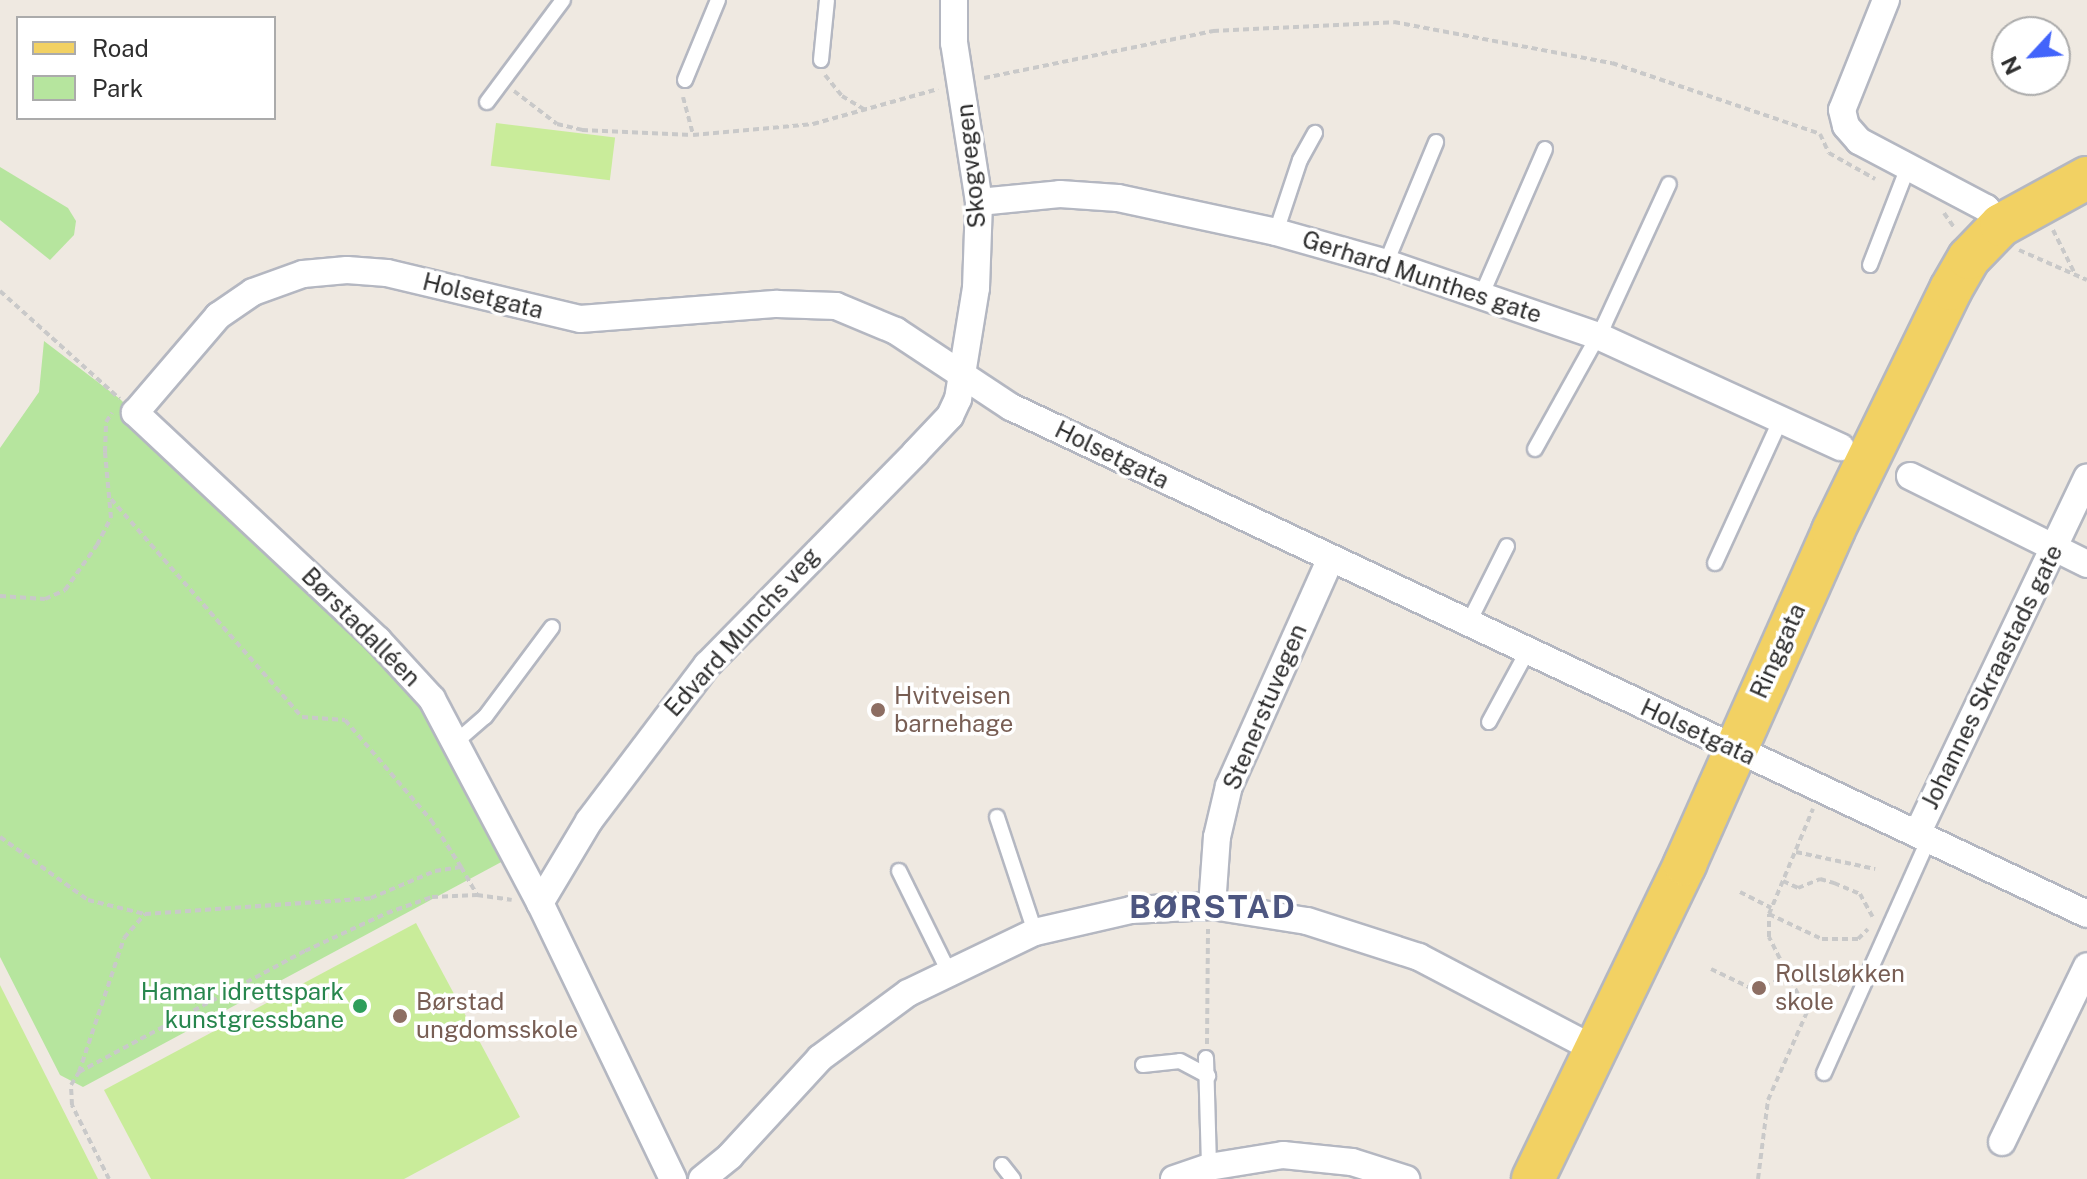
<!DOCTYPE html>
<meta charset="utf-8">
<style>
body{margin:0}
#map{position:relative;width:2087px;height:1179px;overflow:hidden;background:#efe9e1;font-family:"Public Sans",sans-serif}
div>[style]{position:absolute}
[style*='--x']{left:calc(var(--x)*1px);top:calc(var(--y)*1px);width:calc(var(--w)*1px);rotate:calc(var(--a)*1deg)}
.green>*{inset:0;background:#b6e59e}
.pitch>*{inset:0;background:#c9ec9a;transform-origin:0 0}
.path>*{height:4px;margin-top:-2px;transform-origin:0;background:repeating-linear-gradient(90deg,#c9c9c9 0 6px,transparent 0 10px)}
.roads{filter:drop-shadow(2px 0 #b4b7c1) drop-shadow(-2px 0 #b4b7c1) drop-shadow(0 2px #b4b7c1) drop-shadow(0 -2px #b4b7c1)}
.service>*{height:14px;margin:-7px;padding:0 7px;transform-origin:7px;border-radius:7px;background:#fff}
.minor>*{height:26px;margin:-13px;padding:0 13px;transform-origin:13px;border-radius:13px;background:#fff}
.primary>*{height:42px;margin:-21px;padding:0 21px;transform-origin:21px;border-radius:21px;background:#f2d163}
.dots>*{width:22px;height:22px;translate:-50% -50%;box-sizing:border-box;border:4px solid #fff;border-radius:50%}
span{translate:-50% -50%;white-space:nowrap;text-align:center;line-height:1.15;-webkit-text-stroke:7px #fff;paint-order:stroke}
.street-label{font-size:24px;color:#2e2e2e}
.education-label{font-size:24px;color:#785e54}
.left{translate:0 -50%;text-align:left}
.leisure-label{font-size:24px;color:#27864d}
.right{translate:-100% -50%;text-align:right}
.district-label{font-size:32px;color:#4d5680;font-weight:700;letter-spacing:2px}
.legend{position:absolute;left:16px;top:16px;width:260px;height:104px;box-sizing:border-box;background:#fff;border:2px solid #ababab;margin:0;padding:10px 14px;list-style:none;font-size:24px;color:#2e2e2e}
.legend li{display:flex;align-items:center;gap:16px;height:40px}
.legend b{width:40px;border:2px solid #ababab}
.north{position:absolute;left:1991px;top:16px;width:80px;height:80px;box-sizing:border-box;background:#fff;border:2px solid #ababab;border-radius:50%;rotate:244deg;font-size:22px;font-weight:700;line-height:32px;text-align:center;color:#2e2e2e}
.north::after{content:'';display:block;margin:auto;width:28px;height:36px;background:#4264fb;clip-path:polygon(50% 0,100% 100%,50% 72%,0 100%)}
</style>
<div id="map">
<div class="green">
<i style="clip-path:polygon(0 167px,68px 208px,76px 221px,74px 235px,50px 260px,0 220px)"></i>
<i style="clip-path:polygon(44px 341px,120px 399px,421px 700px,505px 860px,83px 1087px,60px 1075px,0 957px,0 448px,39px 392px)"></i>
</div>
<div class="pitch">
<i style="left:496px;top:123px;width:120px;height:43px;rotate:7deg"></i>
<i style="clip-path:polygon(416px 923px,520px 1117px,404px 1179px,151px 1179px,104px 1090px)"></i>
<i style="clip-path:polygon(0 985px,98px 1179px,0 1179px)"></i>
</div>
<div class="path">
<i style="--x:825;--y:75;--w:27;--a:51"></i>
<i style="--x:842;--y:96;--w:27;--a:31"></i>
<i style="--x:984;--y:78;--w:234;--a:-11.6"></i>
<i style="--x:1213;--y:31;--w:181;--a:-2.8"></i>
<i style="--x:1394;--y:22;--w:222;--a:10.7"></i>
<i style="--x:1612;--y:63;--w:220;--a:18.8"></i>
<i style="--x:1820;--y:134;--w:21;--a:65"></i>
<i style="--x:1829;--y:153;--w:53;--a:29.5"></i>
<i style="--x:514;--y:91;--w:54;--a:37.5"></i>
<i style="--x:557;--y:124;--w:26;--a:13"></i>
<i style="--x:582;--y:130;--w:110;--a:2.6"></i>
<i style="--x:683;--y:97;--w:39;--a:75"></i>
<i style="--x:693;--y:135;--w:121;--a:-5.2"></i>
<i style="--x:813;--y:124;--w:130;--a:-15.6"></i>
<i style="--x:1944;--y:213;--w:19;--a:55"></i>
<i style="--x:2053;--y:230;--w:47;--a:63.4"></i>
<i style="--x:2019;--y:250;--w:74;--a:23.8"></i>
<i style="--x:0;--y:291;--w:161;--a:42"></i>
<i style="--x:111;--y:499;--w:290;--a:48.8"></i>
<i style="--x:302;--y:717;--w:43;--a:4"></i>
<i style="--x:345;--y:720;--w:132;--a:49.3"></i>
<i style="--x:431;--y:820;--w:56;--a:57.4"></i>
<i style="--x:0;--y:596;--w:45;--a:3.8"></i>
<i style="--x:45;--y:599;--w:22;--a:-24"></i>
<i style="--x:65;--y:590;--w:55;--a:-54.6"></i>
<i style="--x:97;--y:545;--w:30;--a:-63"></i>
<i style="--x:111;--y:518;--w:66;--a:-95.2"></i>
<i style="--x:105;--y:452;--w:30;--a:-88"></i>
<i style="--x:106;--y:422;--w:11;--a:-56"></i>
<i style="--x:0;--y:837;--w:108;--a:35.6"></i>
<i style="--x:88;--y:900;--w:59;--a:13.8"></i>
<i style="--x:145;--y:914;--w:227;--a:-4"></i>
<i style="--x:371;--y:898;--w:69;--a:-22.9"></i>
<i style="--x:435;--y:871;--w:26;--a:-9"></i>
<i style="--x:461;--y:867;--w:32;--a:60"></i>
<i style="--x:477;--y:895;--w:35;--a:8"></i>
<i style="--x:1796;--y:852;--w:81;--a:12.1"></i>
<i style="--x:1783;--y:881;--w:17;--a:25"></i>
<i style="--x:1798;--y:888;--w:24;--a:-22"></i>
<i style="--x:1820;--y:879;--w:15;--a:16"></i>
<i style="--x:1834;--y:883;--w:28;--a:23"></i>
<i style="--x:1860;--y:894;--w:26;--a:61"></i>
<i style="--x:1740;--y:892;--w:35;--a:27"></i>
<i style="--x:1769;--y:914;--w:59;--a:25.3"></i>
<i style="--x:1822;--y:939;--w:36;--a:0"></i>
<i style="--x:1858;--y:939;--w:14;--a:-45"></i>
<i style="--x:1711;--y:969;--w:49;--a:25.5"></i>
<i style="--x:1755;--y:990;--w:34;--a:-23"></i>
<i style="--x:1207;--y:1044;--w:115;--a:-89.5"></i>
<i style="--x:79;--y:1072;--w:141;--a:-71.4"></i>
<i style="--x:124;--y:938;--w:32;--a:-49"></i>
<i style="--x:109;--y:1179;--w:83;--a:-116.6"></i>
<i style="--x:72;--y:1105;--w:20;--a:-93"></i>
<i style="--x:71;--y:1085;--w:15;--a:-58"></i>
<i style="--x:79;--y:1072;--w:256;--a:-28.2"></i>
<i style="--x:305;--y:951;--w:90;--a:-24.9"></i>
<i style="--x:387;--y:913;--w:48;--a:-19.6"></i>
<i style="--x:432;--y:897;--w:45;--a:-2.5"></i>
<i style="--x:1758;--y:1179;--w:80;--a:-82.8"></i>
<i style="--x:1768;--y:1100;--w:96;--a:-66.1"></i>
<i style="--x:1807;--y:1012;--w:84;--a:-116.9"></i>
<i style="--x:1769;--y:937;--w:23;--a:-90"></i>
<i style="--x:1769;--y:914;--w:114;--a:-67.3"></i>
</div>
<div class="roads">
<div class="service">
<i style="--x:821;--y:60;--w:60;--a:-84.3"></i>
<i style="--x:685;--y:80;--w:87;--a:-67.6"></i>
<i style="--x:487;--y:102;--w:127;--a:-53.3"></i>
<i style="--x:1276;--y:232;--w:76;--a:-71.6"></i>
<i style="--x:1300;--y:160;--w:31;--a:-61"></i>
<i style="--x:1386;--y:263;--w:131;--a:-67.5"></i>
<i style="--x:1870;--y:265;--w:105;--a:-68.8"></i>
<i style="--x:1482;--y:294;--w:158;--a:-66.5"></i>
<i style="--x:1535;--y:449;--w:142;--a:-60.9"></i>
<i style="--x:1604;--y:325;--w:155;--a:-65.3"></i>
<i style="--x:1715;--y:563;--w:158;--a:-65.4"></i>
<i style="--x:1468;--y:624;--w:87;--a:-63.4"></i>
<i style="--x:1489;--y:722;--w:80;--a:-61.5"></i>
<i style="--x:457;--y:741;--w:37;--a:-41"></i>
<i style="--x:485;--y:717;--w:112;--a:-53.3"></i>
<i style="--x:997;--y:817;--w:121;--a:71.7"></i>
<i style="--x:899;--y:871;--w:113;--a:63.7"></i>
<i style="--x:1206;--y:1058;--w:109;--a:88.4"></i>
<i style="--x:1143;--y:1065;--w:37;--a:-6"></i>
<i style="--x:1180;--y:1061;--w:32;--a:28"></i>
<i style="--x:1824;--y:1073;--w:255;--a:-65.9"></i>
<i style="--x:1002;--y:1165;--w:18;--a:52"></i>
</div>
<div class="minor">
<i style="--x:1886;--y:0;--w:118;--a:111.8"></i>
<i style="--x:1842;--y:110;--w:16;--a:76"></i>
<i style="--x:1846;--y:126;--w:20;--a:49"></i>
<i style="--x:1859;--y:141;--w:144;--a:27.8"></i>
<i style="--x:1986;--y:208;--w:23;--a:49"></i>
<i style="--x:979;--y:202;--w:81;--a:-5.6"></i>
<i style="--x:1060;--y:194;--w:58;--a:3.9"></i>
<i style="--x:1118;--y:198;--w:162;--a:12.1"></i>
<i style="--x:1276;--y:232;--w:114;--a:15.7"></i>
<i style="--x:1386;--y:263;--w:224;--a:19"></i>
<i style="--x:1598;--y:336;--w:267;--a:24.6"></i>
<i style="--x:1910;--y:476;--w:198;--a:26.4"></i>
<i style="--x:1917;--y:834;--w:395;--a:-64.5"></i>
<i style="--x:540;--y:903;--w:96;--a:-59.1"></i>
<i style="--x:589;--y:821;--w:196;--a:-52.9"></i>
<i style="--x:707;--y:665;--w:297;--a:-45.5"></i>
<i style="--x:915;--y:453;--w:51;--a:-46.6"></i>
<i style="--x:950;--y:416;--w:19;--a:-65"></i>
<i style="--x:958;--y:399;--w:112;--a:-80.8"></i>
<i style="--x:976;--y:288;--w:86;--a:-88"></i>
<i style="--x:979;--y:202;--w:161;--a:-98.9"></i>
<i style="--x:954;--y:43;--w:43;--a:-90"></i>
<i style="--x:1212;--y:906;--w:69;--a:-85.9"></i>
<i style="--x:1217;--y:837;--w:52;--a:-76.8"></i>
<i style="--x:1229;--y:786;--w:248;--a:-65.9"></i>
<i style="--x:2002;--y:1142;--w:195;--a:-64.2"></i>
<i style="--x:673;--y:1179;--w:306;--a:-115.7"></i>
<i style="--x:540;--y:903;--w:231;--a:-117.9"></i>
<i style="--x:432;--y:699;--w:80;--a:-132.5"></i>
<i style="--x:378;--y:640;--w:333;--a:-136.9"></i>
<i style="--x:135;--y:413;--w:128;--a:-49.4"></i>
<i style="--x:218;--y:316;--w:42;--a:-34.4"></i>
<i style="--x:253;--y:292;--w:53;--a:-19.8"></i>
<i style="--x:303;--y:274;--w:44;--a:-5.2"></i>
<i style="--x:347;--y:270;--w:40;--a:4.3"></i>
<i style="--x:387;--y:273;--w:198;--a:13.4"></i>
<i style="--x:580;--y:319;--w:198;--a:-4.4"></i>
<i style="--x:777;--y:304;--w:59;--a:1.9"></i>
<i style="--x:836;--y:306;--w:65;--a:22.6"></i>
<i style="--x:896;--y:331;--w:138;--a:33.5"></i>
<i style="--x:1011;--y:407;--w:1189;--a:25.23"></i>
<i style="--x:702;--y:1179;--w:36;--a:-39"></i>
<i style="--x:730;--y:1156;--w:133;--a:-47.4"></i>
<i style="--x:820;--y:1058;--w:109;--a:-36.5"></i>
<i style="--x:908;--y:993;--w:141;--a:-25.7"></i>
<i style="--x:1035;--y:932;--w:98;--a:-12.9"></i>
<i style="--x:1131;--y:910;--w:81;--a:-2.8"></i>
<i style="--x:1212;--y:906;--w:96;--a:9"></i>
<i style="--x:1307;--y:921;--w:118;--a:17.8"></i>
<i style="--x:1419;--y:957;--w:200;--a:27.7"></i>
<i style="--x:1174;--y:1179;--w:37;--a:-19"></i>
<i style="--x:1209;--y:1167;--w:75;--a:-9.2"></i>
<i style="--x:1283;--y:1155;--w:69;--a:5.8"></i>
<i style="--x:1352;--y:1162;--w:57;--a:17.5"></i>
</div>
<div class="primary">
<i style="--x:1533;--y:1179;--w:350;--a:-64.2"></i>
<i style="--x:1685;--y:864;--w:364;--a:-66"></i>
<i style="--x:1833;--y:531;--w:269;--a:-64"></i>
<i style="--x:1951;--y:289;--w:36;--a:-60"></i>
<i style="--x:1969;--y:258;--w:46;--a:-45.9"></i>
<i style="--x:2001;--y:225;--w:98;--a:-28.7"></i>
</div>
</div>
<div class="dots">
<i style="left:878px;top:710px;background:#8d6e63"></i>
<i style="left:1759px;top:988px;background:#8d6e63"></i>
<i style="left:360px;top:1006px;background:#2e9e5b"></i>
<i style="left:400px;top:1016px;background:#8d6e63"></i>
</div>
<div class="street-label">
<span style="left:971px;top:166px;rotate:-96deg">Skogvegen</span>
<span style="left:1422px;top:277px;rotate:18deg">Gerhard Munthes gate</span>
<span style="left:483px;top:296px;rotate:14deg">Holsetgata</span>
<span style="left:1112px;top:455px;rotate:26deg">Holsetgata</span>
<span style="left:361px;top:627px;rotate:45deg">Børstadalléen</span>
<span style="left:742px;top:632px;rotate:-48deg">Edvard Munchs veg</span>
<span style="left:1778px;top:651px;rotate:-66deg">Ringgata</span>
<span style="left:1992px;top:677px;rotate:-64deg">Johannes Skraastads gate</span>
<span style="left:1265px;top:707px;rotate:-67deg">Stenerstuvegen</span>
<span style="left:1698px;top:732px;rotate:25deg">Holsetgata</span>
</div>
<div class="education-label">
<span class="left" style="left:894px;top:710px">Hvitveisen<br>barnehage</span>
<span class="left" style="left:1775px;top:988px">Rollsløkken<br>skole</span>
<span class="left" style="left:416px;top:1016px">Børstad<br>ungdomsskole</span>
</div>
<div class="leisure-label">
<span class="right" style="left:344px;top:1006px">Hamar idrettspark<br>kunstgressbane</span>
</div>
<div class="district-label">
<span style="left:1213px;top:907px">BØRSTAD</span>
</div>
<ul class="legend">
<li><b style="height:10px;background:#f2d163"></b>Road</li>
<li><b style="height:22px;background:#b6e59e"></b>Park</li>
</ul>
<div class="north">N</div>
</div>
